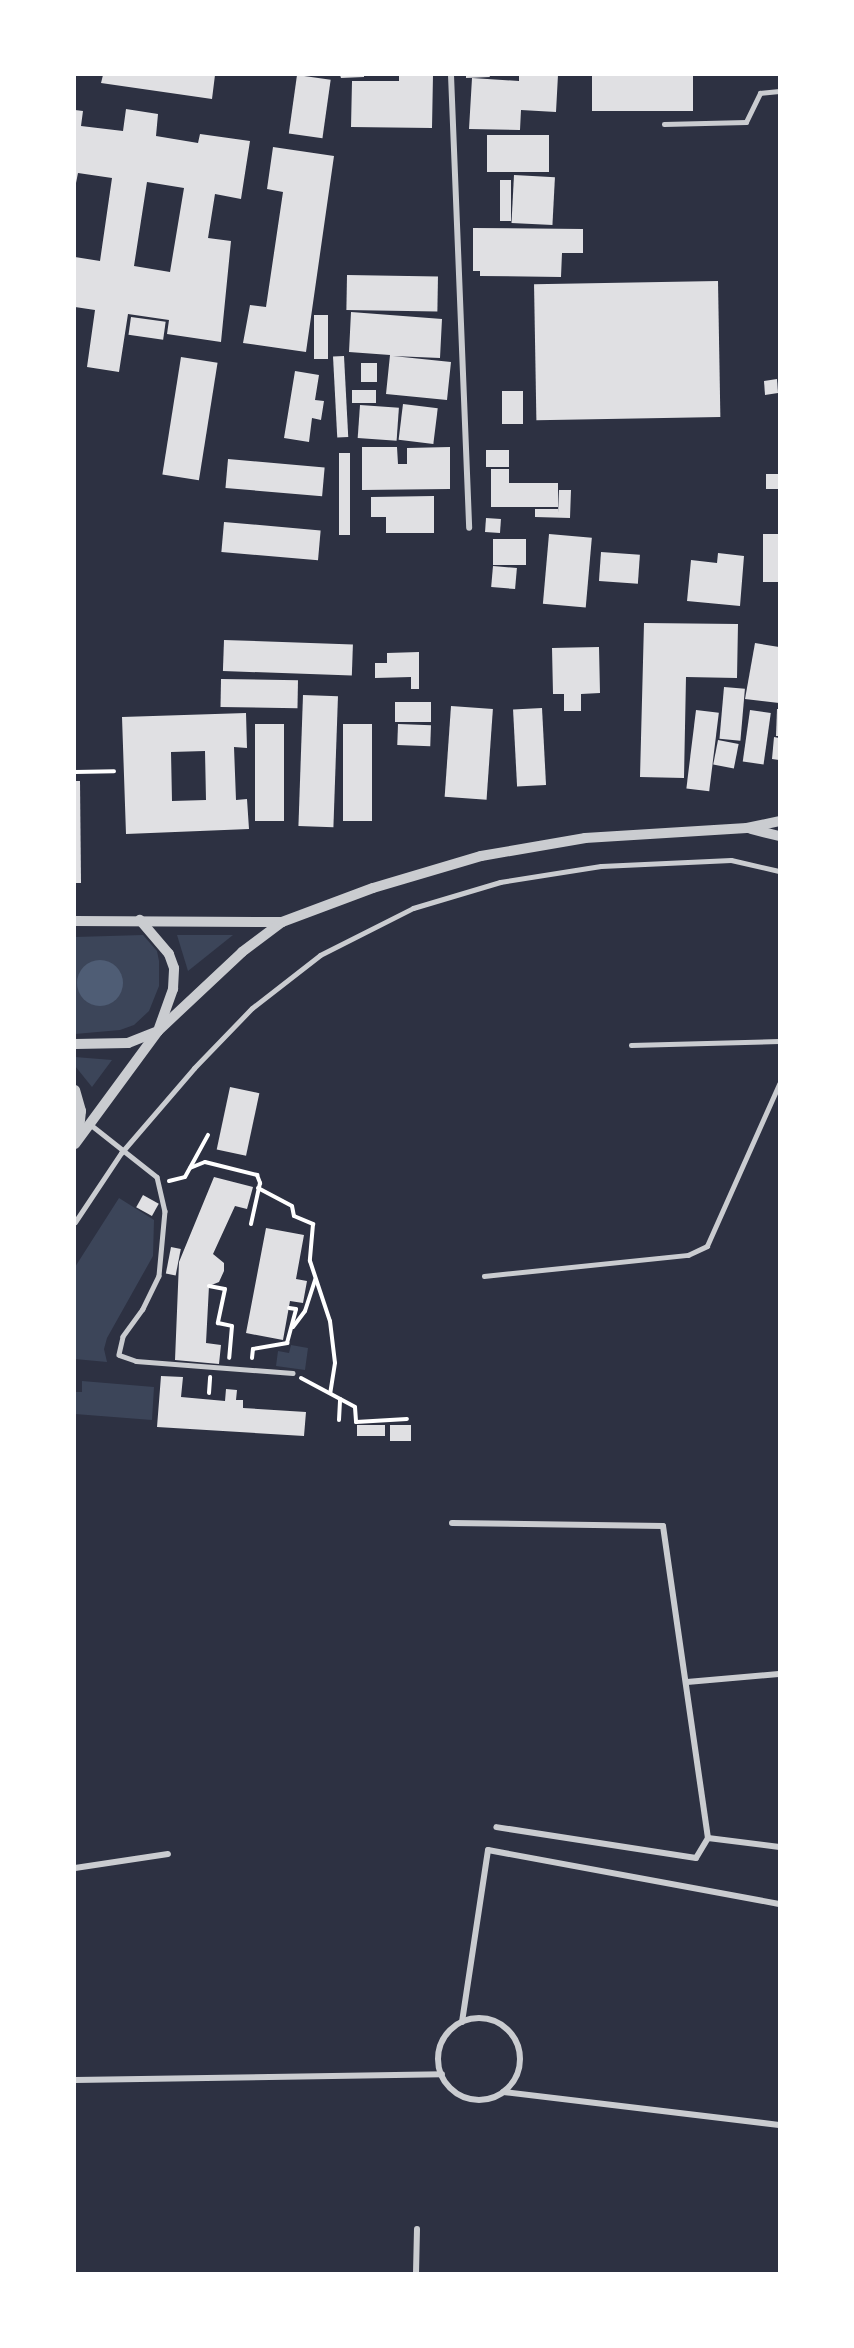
<!DOCTYPE html>
<style>
body{margin:0}
#map{position:relative;width:854px;height:2348px;overflow:hidden;background:#2d3142;font-family:"Roboto Condensed",sans-serif}
div>[style]{position:absolute}
[style*='--x']{left:calc(var(--x)*1px);top:calc(var(--y)*1px);width:calc(var(--w)*1px);rotate:calc(var(--a)*1deg)}
.green>*{inset:0;background:#3c4559}
.water>*{inset:0;background:#4f5d75}
.round{border-radius:50%}
.building>*{inset:0;background:#e0e0e3;transform-origin:0 0}
.path>*{height:4px;margin:-2px;padding:0 2px;transform-origin:2px;border-radius:2px;background:#fff}
.service>*{height:4.5px;margin:-2.25px;padding:0 2.25px;transform-origin:2.25px;border-radius:2.25px;background:#caccd0}
.pedestrian>*{height:5px;margin:-2.5px;padding:0 2.5px;transform-origin:2.5px;border-radius:2.5px;background:#caccd0}
.minor>*{height:6px;margin:-3px;padding:0 3px;transform-origin:3px;border-radius:3px;background:#caccd0}
.minor>.ring{margin:-3px;padding:0;box-sizing:content-box;background:none;border:6px solid #caccd0;border-radius:50%}
.tertiary>*{height:10px;margin:-5px;padding:0 5px;transform-origin:5px;border-radius:5px;background:#caccd0}
span{translate:-50% -50%;white-space:nowrap;text-align:center;line-height:1.15;-webkit-text-stroke:4.5px #fff;paint-order:stroke}
.frame{position:absolute;inset:0;border:76px solid #fff;pointer-events:none}
</style>
<div id="map">
<div class="green">
<i style="clip-path:polygon(143px 935px,157px 951px,159px 961px,159px 986px,149px 1011px,134px 1025px,120px 1030px,75px 1034px,75px 937px)"></i>
<i style="clip-path:polygon(177px 935px,233px 935px,188px 971px)"></i>
<i style="clip-path:polygon(75px 1057px,112px 1060px,92px 1087px,75px 1066px)"></i>
<i style="clip-path:polygon(119px 1198px,154px 1220px,153px 1256px,107px 1338px,104px 1349px,107px 1362px,75px 1359px,75px 1267px)"></i>
<i style="clip-path:polygon(291px 1345px,308px 1348px,305px 1370px,276px 1366px,278px 1351px,289px 1353px)"></i>
<i style="clip-path:polygon(82px 1381px,154px 1387px,152px 1420px,75px 1414px,75px 1392px,82px 1392px)"></i>
</div>
<div class="water">
<i class="round" style="left:77px;top:960px;width:46px;height:46px"></i>
</div>
<div class="building">
<i style="clip-path:polygon(103px 75px,215px 75px,212px 99px,101px 83px)"></i>
<i style="left:297px;top:75px;width:34px;height:59px;rotate:8deg"></i>
<i style="clip-path:polygon(340px 75px,364px 75px,364px 77px,341px 78px)"></i>
<i style="clip-path:polygon(399px 75px,433px 75px,432px 128px,351px 127px,352px 81px,399px 81px)"></i>
<i style="clip-path:polygon(466px 75px,489px 75px,490px 77px,466px 78px)"></i>
<i style="clip-path:polygon(519px 75px,558px 75px,556px 112px,521px 110px,520px 130px,469px 129px,472px 78px,519px 81px)"></i>
<i style="left:592px;top:75px;width:101px;height:36px"></i>
<i style="clip-path:polygon(evenodd,126px 109px,158px 114px,156px 136px,198px 143px,200px 134px,250px 141px,241px 199px,215px 194px,208px 238px,231px 241px,221px 342px,167px 334px,169px 320px,128px 314px,119px 372px,87px 367px,95px 310px,75px 307px,75px 257px,100px 261px,112px 178px,78px 173px,75px 188px,75px 110px,83px 111px,81px 126px,123px 131px,126px 109px,147px 182px,184px 188px,170px 272px,134px 266px,147px 182px)"></i>
<i style="left:487px;top:135px;width:62px;height:37px"></i>
<i style="clip-path:polygon(273px 147px,334px 156px,306px 352px,243px 343px,250px 305px,266px 307px,283px 192px,267px 189px)"></i>
<i style="left:514px;top:175px;width:41px;height:48px;rotate:3deg"></i>
<i style="left:500px;top:180px;width:11px;height:41px"></i>
<i style="clip-path:polygon(473px 228px,583px 229px,583px 253px,562px 253px,561px 277px,480px 276px,480px 271px,473px 271px)"></i>
<i style="left:347px;top:275px;width:91px;height:35px;rotate:1deg"></i>
<i style="left:718px;top:281px;width:136px;height:184px;rotate:89deg"></i>
<i style="clip-path:polygon(351px 312px,442px 319px,440px 358px,393px 356px,451px 362px,447px 400px,386px 394px,390px 355px,349px 352px)"></i>
<i style="left:314px;top:315px;width:14px;height:44px"></i>
<i style="left:131px;top:317px;width:35px;height:18px;rotate:8deg"></i>
<i style="left:344px;top:356px;width:81px;height:11px;rotate:87deg"></i>
<i style="left:181px;top:357px;width:37px;height:119px;rotate:9deg"></i>
<i style="left:361px;top:363px;width:16px;height:19px"></i>
<i style="clip-path:polygon(295px 371px,319px 375px,315px 400px,324px 401px,321px 420px,312px 418px,309px 442px,284px 438px)"></i>
<i style="clip-path:polygon(777px 379px,778px 393px,765px 395px,764px 381px)"></i>
<i style="left:352px;top:390px;width:24px;height:13px"></i>
<i style="left:502px;top:391px;width:21px;height:33px"></i>
<i style="left:403px;top:404px;width:35px;height:36px;rotate:7deg"></i>
<i style="left:360px;top:405px;width:39px;height:33px;rotate:4deg"></i>
<i style="clip-path:polygon(362px 447px,397px 447px,398px 464px,407px 464px,407px 448px,450px 447px,450px 489px,362px 490px)"></i>
<i style="left:486px;top:450px;width:23px;height:17px"></i>
<i style="left:339px;top:453px;width:11px;height:82px"></i>
<i style="left:228px;top:459px;width:97px;height:29px;rotate:5deg"></i>
<i style="clip-path:polygon(491px 469px,509px 469px,509px 483px,558px 483px,558px 507px,491px 507px)"></i>
<i style="left:766px;top:474px;width:13px;height:15px"></i>
<i style="clip-path:polygon(559px 490px,571px 490px,570px 518px,535px 517px,535px 509px,558px 509px,558px 513px)"></i>
<i style="clip-path:polygon(434px 496px,434px 533px,386px 533px,386px 517px,371px 517px,371px 497px)"></i>
<i style="left:486px;top:518px;width:15px;height:14px;rotate:4deg"></i>
<i style="left:224px;top:522px;width:97px;height:30px;rotate:5deg"></i>
<i style="left:549px;top:534px;width:43px;height:70px;rotate:5deg"></i>
<i style="left:763px;top:534px;width:16px;height:48px"></i>
<i style="left:493px;top:539px;width:33px;height:26px"></i>
<i style="left:601px;top:552px;width:39px;height:29px;rotate:4deg"></i>
<i style="clip-path:polygon(718px 553px,744px 556px,740px 606px,687px 601px,691px 560px,717px 563px)"></i>
<i style="left:493px;top:566px;width:24px;height:21px;rotate:5deg"></i>
<i style="clip-path:polygon(644px 623px,738px 624px,737px 678px,686px 677px,684px 778px,640px 777px)"></i>
<i style="left:224px;top:640px;width:129px;height:31px;rotate:2deg"></i>
<i style="clip-path:polygon(755px 643px,779px 647px,779px 703px,745px 699px)"></i>
<i style="clip-path:polygon(599px 647px,600px 693px,581px 694px,581px 711px,564px 711px,564px 694px,553px 694px,552px 648px)"></i>
<i style="clip-path:polygon(419px 652px,419px 689px,411px 689px,411px 677px,375px 678px,375px 663px,387px 663px,387px 653px)"></i>
<i style="left:221px;top:679px;width:77px;height:28px;rotate:1deg"></i>
<i style="left:724px;top:687px;width:21px;height:52px;rotate:5deg"></i>
<i style="left:303px;top:695px;width:35px;height:131px;rotate:2deg"></i>
<i style="left:395px;top:702px;width:36px;height:20px"></i>
<i style="left:451px;top:706px;width:42px;height:91px;rotate:4deg"></i>
<i style="left:542px;top:708px;width:77px;height:29px;rotate:87deg"></i>
<i style="clip-path:polygon(777px 709px,779px 709px,779px 736px,776px 736px)"></i>
<i style="left:696px;top:710px;width:23px;height:79px;rotate:7deg"></i>
<i style="left:750px;top:710px;width:21px;height:52px;rotate:8deg"></i>
<i style="clip-path:polygon(evenodd,246px 713px,247px 748px,234px 747px,236px 800px,247px 799px,249px 829px,126px 834px,122px 717px,246px 713px,205px 751px,206px 800px,172px 801px,171px 752px,205px 751px)"></i>
<i style="left:255px;top:724px;width:29px;height:97px"></i>
<i style="left:343px;top:724px;width:29px;height:97px"></i>
<i style="left:398px;top:724px;width:33px;height:21px;rotate:2deg"></i>
<i style="clip-path:polygon(774px 737px,779px 738px,779px 760px,772px 759px)"></i>
<i style="left:718px;top:740px;width:21px;height:25px;rotate:11deg"></i>
<i style="clip-path:polygon(75px 781px,80px 781px,81px 883px,75px 883px)"></i>
<i style="left:230px;top:1087px;width:30px;height:64px;rotate:12deg"></i>
<i style="clip-path:polygon(214px 1177px,253px 1187px,247px 1209px,235px 1206px,213px 1254px,224px 1263px,224px 1271px,219px 1282px,209px 1286px,206px 1343px,221px 1345px,219px 1364px,175px 1360px,179px 1262px)"></i>
<i style="left:143px;top:1195px;width:18px;height:14px;rotate:29deg"></i>
<i style="clip-path:polygon(266px 1228px,304px 1235px,296px 1279px,307px 1281px,303px 1303px,290px 1301px,283px 1340px,246px 1333px)"></i>
<i style="left:171px;top:1247px;width:10px;height:27px;rotate:11deg"></i>
<i style="clip-path:polygon(161px 1376px,183px 1377px,181px 1397px,225px 1401px,226px 1389px,237px 1390px,236px 1400px,243px 1400px,243px 1408px,306px 1412px,304px 1436px,157px 1427px)"></i>
<i style="left:385px;top:1425px;width:11px;height:28px;rotate:90deg"></i>
<i style="left:390px;top:1425px;width:21px;height:16px"></i>
</div>
<div class="path">
<i style="--x:75;--y:772;--w:39;--a:-1"></i>
<i style="--x:190;--y:1168;--w:16;--a:-22"></i>
<i style="--x:205;--y:1162;--w:54;--a:14"></i>
<i style="--x:257;--y:1175;--w:9;--a:69"></i>
<i style="--x:260;--y:1183;--w:42;--a:102.4"></i>
<i style="--x:169;--y:1181;--w:16;--a:-14"></i>
<i style="--x:185;--y:1177;--w:48;--a:-61.3"></i>
<i style="--x:258;--y:1188;--w:38;--a:28"></i>
<i style="--x:292;--y:1206;--w:10;--a:79"></i>
<i style="--x:294;--y:1216;--w:21;--a:23"></i>
<i style="--x:313;--y:1224;--w:37;--a:95"></i>
<i style="--x:310;--y:1261;--w:63;--a:71.6"></i>
<i style="--x:330;--y:1321;--w:42;--a:83.2"></i>
<i style="--x:335;--y:1363;--w:30;--a:99"></i>
<i style="--x:209;--y:1286;--w:16;--a:11"></i>
<i style="--x:225;--y:1289;--w:35;--a:102"></i>
<i style="--x:218;--y:1323;--w:14;--a:12"></i>
<i style="--x:232;--y:1326;--w:32;--a:95"></i>
<i style="--x:293;--y:1327;--w:20;--a:-53"></i>
<i style="--x:305;--y:1311;--w:33;--a:-72"></i>
<i style="--x:252;--y:1358;--w:9;--a:-84"></i>
<i style="--x:253;--y:1349;--w:35;--a:-10"></i>
<i style="--x:287;--y:1343;--w:35;--a:-75"></i>
<i style="--x:296;--y:1309;--w:7;--a:-172"></i>
<i style="--x:301;--y:1378;--w:61;--a:28.2"></i>
<i style="--x:355;--y:1407;--w:15;--a:86"></i>
<i style="--x:356;--y:1422;--w:51;--a:-3.4"></i>
<i style="--x:209;--y:1393;--w:16;--a:-86"></i>
<i style="--x:339;--y:1420;--w:21;--a:-87"></i>
</div>
<div class="service">
<i style="--x:664;--y:124;--w:82;--a:-1.4"></i>
<i style="--x:746;--y:122;--w:32;--a:-64"></i>
<i style="--x:760;--y:93;--w:19;--a:-6"></i>
<i style="--x:631;--y:1045;--w:148;--a:-1.5"></i>
<i style="--x:90;--y:1124;--w:85;--a:38.3"></i>
<i style="--x:157;--y:1177;--w:35;--a:77"></i>
<i style="--x:165;--y:1211;--w:65;--a:95.3"></i>
<i style="--x:159;--y:1276;--w:37;--a:116"></i>
<i style="--x:143;--y:1309;--w:34;--a:126"></i>
<i style="--x:123;--y:1337;--w:18;--a:103"></i>
<i style="--x:119;--y:1355;--w:18;--a:19"></i>
<i style="--x:136;--y:1361;--w:157;--a:4.4"></i>
<i style="--x:484;--y:1276;--w:205;--a:-5.9"></i>
<i style="--x:688;--y:1255;--w:21;--a:-25"></i>
<i style="--x:707;--y:1246;--w:177;--a:-66"></i>
</div>
<div class="pedestrian">
<i style="--x:75;--y:1222;--w:83;--a:-56.3"></i>
<i style="--x:121;--y:1153;--w:112;--a:-49.3"></i>
<i style="--x:194;--y:1068;--w:83;--a:-46"></i>
<i style="--x:252;--y:1008;--w:86;--a:-37.9"></i>
<i style="--x:320;--y:955;--w:104;--a:-26.8"></i>
<i style="--x:413;--y:908;--w:91;--a:-16.6"></i>
<i style="--x:500;--y:882;--w:102;--a:-9"></i>
<i style="--x:601;--y:866;--w:130;--a:-2.6"></i>
<i style="--x:731;--y:860;--w:49;--a:12.9"></i>
</div>
<div class="minor">
<i style="--x:451;--y:75;--w:453;--a:87.7"></i>
<i style="--x:452;--y:1523;--w:211;--a:0.8"></i>
<i style="--x:663;--y:1526;--w:315;--a:81.8"></i>
<i style="--x:708;--y:1838;--w:23;--a:121"></i>
<i style="--x:696;--y:1858;--w:202;--a:-171.2"></i>
<i style="--x:687;--y:1682;--w:92;--a:-5"></i>
<i style="--x:708;--y:1838;--w:72;--a:7.2"></i>
<i style="--x:75;--y:1868;--w:94;--a:-8.6"></i>
<i class="ring" style="left:438px;top:2018px;width:76px;height:76px"></i>
<i style="--x:462;--y:2022;--w:174;--a:-81.4"></i>
<i style="--x:488;--y:1850;--w:296;--a:10.5"></i>
<i style="--x:75;--y:2080;--w:367;--a:-0.9"></i>
<i style="--x:503;--y:2092;--w:278;--a:6.8"></i>
<i style="--x:416;--y:2273;--w:44;--a:-88.7"></i>
</div>
<div class="tertiary">
<i style="--x:751;--y:829;--w:29;--a:14"></i>
<i style="--x:75;--y:921;--w:207;--a:0.3"></i>
<i style="--x:75;--y:1044;--w:53;--a:-1.1"></i>
<i style="--x:128;--y:1043;--w:32;--a:-22"></i>
<i style="--x:158;--y:1031;--w:45;--a:-70.3"></i>
<i style="--x:173;--y:989;--w:21;--a:-87"></i>
<i style="--x:174;--y:968;--w:15;--a:-110"></i>
<i style="--x:169;--y:954;--w:45;--a:-130.5"></i>
<i style="--x:75;--y:1090;--w:22;--a:74"></i>
<i style="--x:81;--y:1111;--w:27;--a:96"></i>
<i style="--x:75;--y:1144;--w:140;--a:-53.7"></i>
<i style="--x:158;--y:1031;--w:115;--a:-43.2"></i>
<i style="--x:242;--y:952;--w:50;--a:-36.9"></i>
<i style="--x:282;--y:922;--w:97;--a:-20.5"></i>
<i style="--x:373;--y:888;--w:113;--a:-16.5"></i>
<i style="--x:481;--y:856;--w:106;--a:-9.8"></i>
<i style="--x:585;--y:838;--w:162;--a:-3.5"></i>
<i style="--x:747;--y:828;--w:33;--a:-12"></i>
</div>
<div class="frame"></div>
</div>
